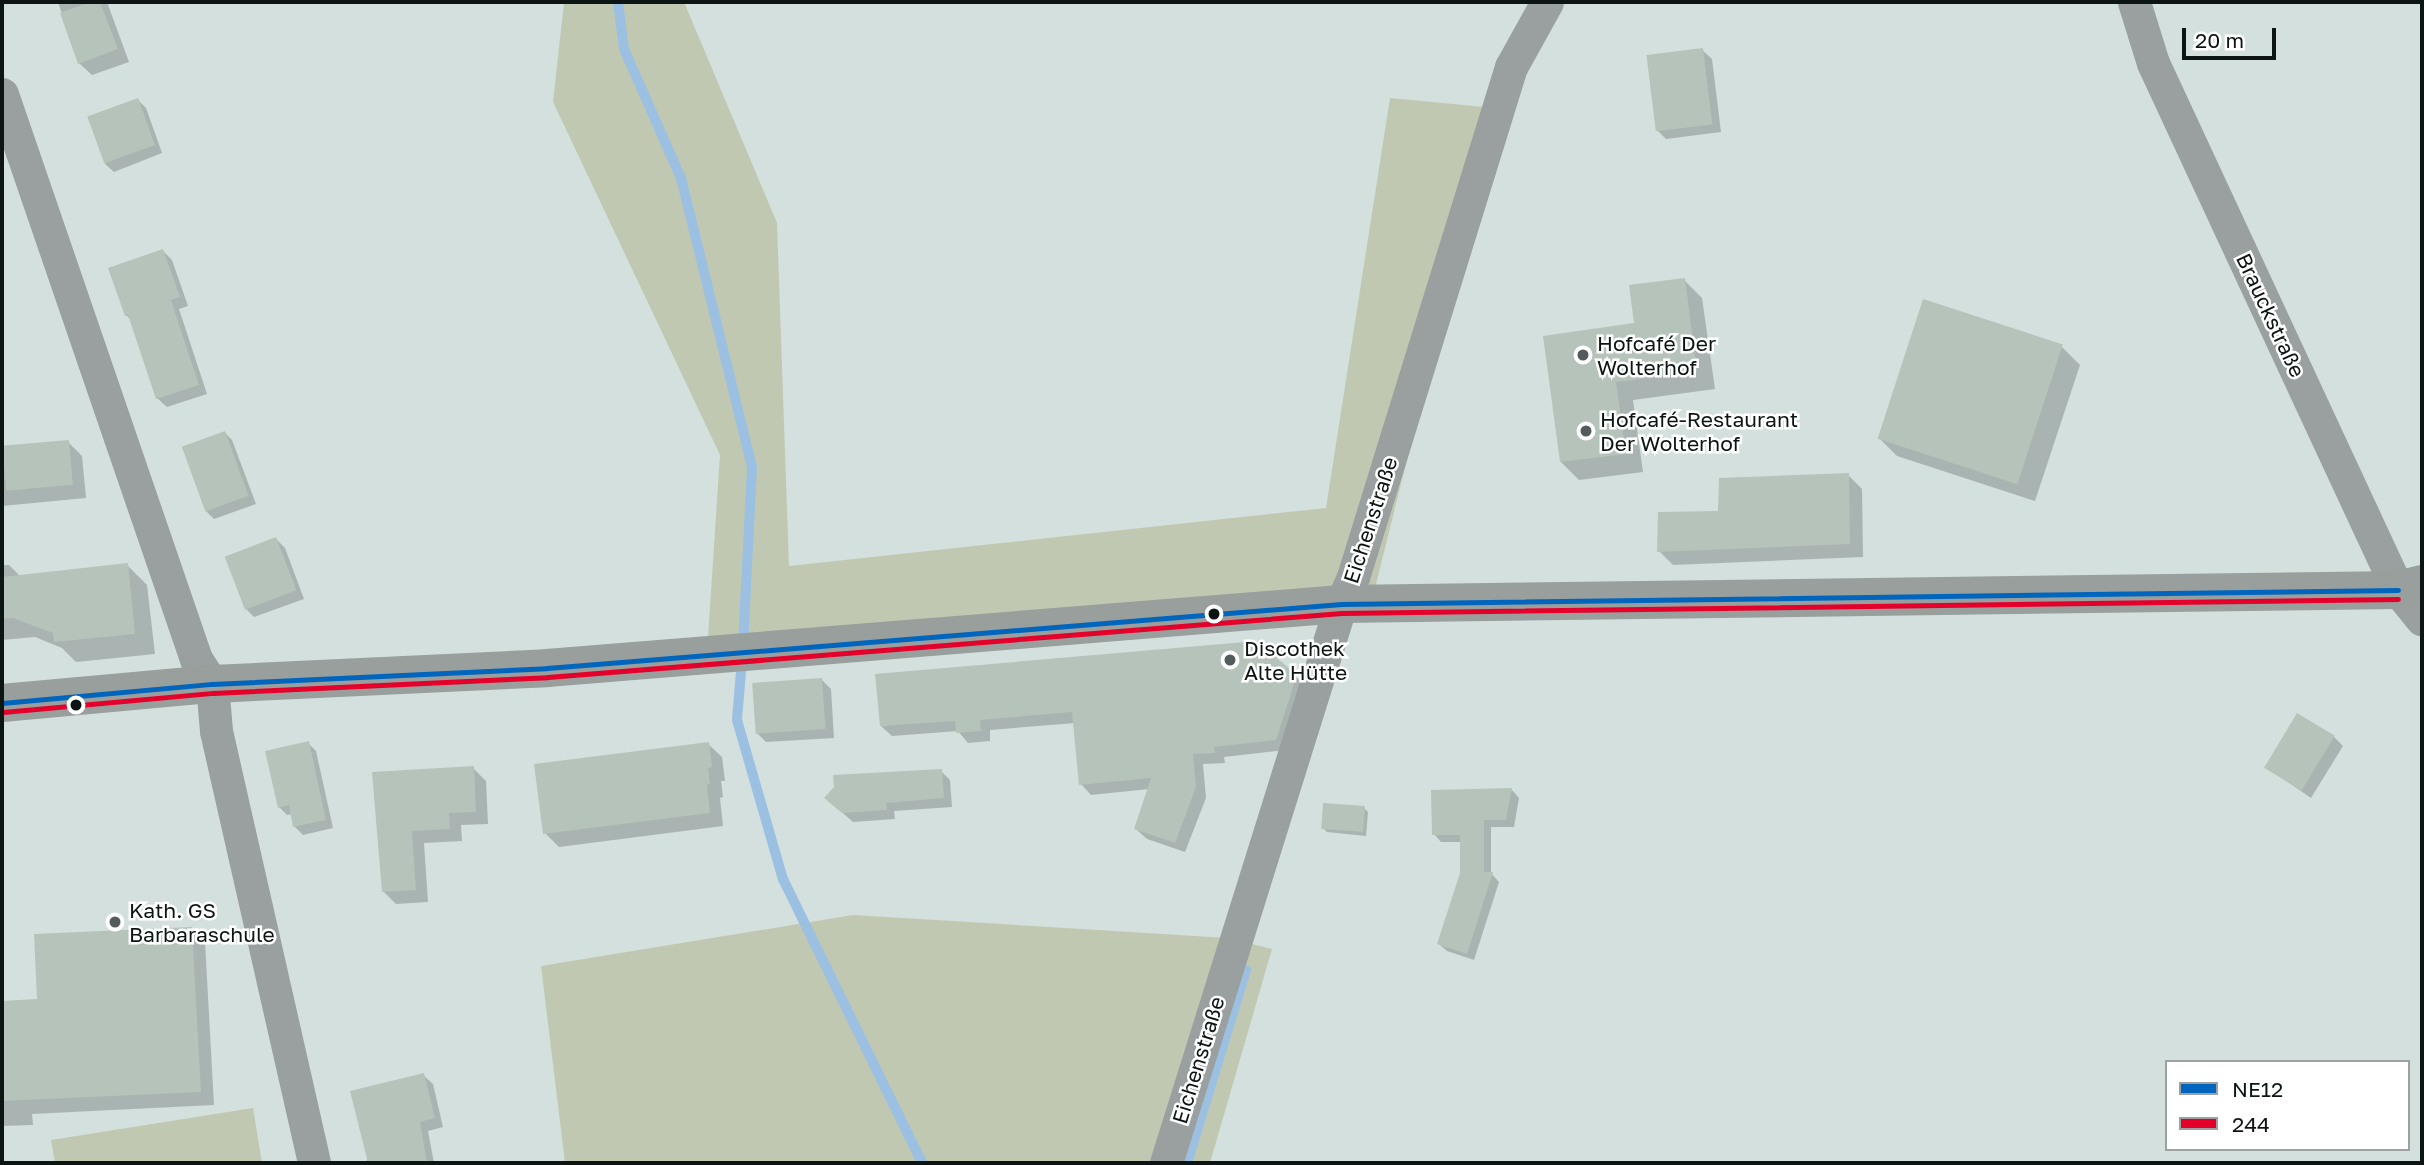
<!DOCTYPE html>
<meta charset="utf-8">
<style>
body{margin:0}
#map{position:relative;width:2424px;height:1165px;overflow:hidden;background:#d4e0de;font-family:"Golos Text",sans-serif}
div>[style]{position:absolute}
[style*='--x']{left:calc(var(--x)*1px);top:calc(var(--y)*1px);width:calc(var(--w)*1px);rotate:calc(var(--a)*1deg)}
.green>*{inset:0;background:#c1c8b2}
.shadow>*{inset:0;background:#0003}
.stream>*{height:10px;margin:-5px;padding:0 5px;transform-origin:5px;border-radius:5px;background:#9cc0e2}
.building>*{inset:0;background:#b5c3ba;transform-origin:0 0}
.street>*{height:33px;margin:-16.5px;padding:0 16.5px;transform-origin:16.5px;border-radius:16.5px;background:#9a9f9f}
.secondary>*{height:38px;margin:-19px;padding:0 19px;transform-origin:19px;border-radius:19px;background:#989f9d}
.bus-1>*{height:5px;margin:-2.5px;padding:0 2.5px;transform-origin:2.5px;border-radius:2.5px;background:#0065bd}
.bus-2>*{height:5px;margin:-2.5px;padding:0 2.5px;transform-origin:2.5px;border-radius:2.5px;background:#e4002b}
.dots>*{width:19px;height:19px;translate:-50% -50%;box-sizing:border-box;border:4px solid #fff;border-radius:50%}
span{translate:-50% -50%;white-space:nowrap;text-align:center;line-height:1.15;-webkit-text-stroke:5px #fff;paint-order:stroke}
.street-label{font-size:21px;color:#0c1513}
.poi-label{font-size:21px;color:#0c1513}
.left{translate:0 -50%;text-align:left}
.frame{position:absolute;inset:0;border:4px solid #0c1513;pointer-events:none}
.legend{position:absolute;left:2165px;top:1060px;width:245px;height:91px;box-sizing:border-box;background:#fff;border:2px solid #9ea1a1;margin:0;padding:9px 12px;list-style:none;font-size:21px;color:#0c1513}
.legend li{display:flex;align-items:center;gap:14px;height:35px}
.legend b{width:35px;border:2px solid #9ea1a1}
.scale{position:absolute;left:2182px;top:28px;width:94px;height:32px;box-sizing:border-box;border:4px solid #0c1513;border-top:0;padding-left:9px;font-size:21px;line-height:24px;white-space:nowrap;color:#0c1513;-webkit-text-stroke:5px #fff;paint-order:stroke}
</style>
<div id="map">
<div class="green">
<i style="clip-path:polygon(564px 2px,684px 2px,777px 223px,789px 566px,1326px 508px,1390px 98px,1495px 108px,1375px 588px,707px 652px,720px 455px,553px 102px)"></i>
<i style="clip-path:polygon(853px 915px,1228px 938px,1272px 949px,1210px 1163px,565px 1163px,541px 966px)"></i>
<i style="clip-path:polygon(253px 1108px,262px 1163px,55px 1163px,51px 1140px)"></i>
</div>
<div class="shadow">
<i style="clip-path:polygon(58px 2px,107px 2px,129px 62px,92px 75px,79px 63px)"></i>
<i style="clip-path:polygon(1702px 50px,1712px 59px,1721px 132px,1666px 139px,1657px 130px)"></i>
<i style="clip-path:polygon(138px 100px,146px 108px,162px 153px,114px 172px,105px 164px)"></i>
<i style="clip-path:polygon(163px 251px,172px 260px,188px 306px,179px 309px,207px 394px,167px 407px,157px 398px,132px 321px,126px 315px)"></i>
<i style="clip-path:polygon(1684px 280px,1702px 298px,1715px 389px,1633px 400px,1643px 472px,1579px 480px,1561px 462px,1636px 325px)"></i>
<i style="clip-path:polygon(2062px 347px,2080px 365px,2035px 501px,1897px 456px,1879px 438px)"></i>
<i style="clip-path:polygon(225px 433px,232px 440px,256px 504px,214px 519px,206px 511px)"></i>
<i style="clip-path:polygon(68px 442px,82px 456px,86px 498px,2px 506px,2px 448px)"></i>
<i style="clip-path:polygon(1848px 475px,1862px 489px,1863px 557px,1673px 565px,1659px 551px,1719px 513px)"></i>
<i style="clip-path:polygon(276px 539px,285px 548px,304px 599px,254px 617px,245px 608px)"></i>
<i style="clip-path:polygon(2px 565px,9px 565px,21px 577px,127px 565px,147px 585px,155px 654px,76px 662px,62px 648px,35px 637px,2px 640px)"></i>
<i style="clip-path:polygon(1296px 677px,1307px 687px,1286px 750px,1224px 757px,1225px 763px,1203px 764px,1206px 798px,1185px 852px,1147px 839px,1136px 829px,1149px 789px,1091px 795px,1081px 784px,1075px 723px,990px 730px,990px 741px,968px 743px,958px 731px,892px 736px,881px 726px)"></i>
<i style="clip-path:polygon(822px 680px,831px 689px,834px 738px,766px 742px,757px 733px)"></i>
<i style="clip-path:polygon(2334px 737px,2343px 746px,2311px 798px,2266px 767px)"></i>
<i style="clip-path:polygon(308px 743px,316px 751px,333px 828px,303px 835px,295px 827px,292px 814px,287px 815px,279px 807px)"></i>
<i style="clip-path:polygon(708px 744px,722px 757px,725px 781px,721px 781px,723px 797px,720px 798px,723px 826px,559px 847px,545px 833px)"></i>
<i style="clip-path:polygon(473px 768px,486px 781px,488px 824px,461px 825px,462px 841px,424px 843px,428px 902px,396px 904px,383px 891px,374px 774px)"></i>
<i style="clip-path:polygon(941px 771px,950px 780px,952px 807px,894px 811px,895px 819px,853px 822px,836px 807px)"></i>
<i style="clip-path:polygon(1512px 790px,1519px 798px,1514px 827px,1491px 827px,1491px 873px,1499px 882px,1474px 960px,1447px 951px,1439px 944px,1462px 873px,1462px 842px,1441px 842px,1434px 834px,1433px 791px)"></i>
<i style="clip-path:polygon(1364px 808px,1368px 812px,1366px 836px,1327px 832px,1323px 828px)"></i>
<i style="clip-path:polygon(191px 929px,205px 942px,214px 1105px,32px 1114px,33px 1125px,2px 1126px,2px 1002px,39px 1001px)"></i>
<i style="clip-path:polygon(423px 1075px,433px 1084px,443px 1127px,428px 1131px,434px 1163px,365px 1163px)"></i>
</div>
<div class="stream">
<i style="--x:618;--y:2;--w:47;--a:82.7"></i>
<i style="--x:624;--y:49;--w:141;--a:66.2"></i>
<i style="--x:681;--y:178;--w:299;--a:76.2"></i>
<i style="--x:752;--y:468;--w:177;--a:92.9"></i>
<i style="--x:742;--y:660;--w:60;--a:94.8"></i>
<i style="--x:737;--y:720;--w:166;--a:73.9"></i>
<i style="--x:783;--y:879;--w:316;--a:63.9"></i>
<i style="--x:1187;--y:1163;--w:202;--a:-73"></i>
</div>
<div class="building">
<i style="clip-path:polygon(90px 2px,100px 2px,118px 49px,78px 64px,60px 13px)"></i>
<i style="left:1703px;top:48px;width:77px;height:57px;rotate:83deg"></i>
<i style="left:138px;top:98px;width:50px;height:54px;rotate:70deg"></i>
<i style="clip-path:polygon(163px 249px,180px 297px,171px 300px,199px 385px,156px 399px,128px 315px,125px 316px,108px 268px)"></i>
<i style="clip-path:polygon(1685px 278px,1697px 372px,1616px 382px,1626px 454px,1560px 462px,1543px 336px,1634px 323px,1629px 285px)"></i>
<i style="left:1923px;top:299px;width:147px;height:147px;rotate:18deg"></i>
<i style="left:225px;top:431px;width:69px;height:46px;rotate:70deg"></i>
<i style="left:69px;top:440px;width:45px;height:67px;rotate:85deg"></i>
<i style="clip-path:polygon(1849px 473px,1850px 544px,1657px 552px,1658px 512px,1718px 511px,1719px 478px)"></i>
<i style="left:276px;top:537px;width:57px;height:55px;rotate:69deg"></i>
<i style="clip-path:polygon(128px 563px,135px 634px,54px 642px,53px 633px,13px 618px,2px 619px,2px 577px)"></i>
<i style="clip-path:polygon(1257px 641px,1297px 675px,1276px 740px,1214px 747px,1215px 753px,1193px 754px,1196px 787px,1175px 843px,1134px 829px,1151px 778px,1079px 785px,1072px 712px,980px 720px,981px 731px,956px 733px,955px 721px,880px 726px,875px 674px)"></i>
<i style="left:822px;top:678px;width:51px;height:70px;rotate:86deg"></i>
<i style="left:2297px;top:713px;width:44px;height:64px;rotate:31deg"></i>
<i style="clip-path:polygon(309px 741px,326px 820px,293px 827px,289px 805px,278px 808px,265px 751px)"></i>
<i style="clip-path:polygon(709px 742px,712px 767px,708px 768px,710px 784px,707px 785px,710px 813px,543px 834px,534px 764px)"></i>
<i style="clip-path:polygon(474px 766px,476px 812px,449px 813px,450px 829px,412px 831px,416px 890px,382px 892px,372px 772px)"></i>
<i style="clip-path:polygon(942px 769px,944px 798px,886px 803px,887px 810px,842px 813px,824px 798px,834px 787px,833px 775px)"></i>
<i style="clip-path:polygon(1512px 788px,1506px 820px,1484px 820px,1484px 872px,1493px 872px,1467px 954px,1437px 944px,1460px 873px,1460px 835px,1432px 835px,1431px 790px)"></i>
<i style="left:1323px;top:803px;width:42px;height:26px;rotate:4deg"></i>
<i style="clip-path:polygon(192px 927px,201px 1092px,2px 1101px,2px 1001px,37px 999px,34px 934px)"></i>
<i style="clip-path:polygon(424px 1073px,435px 1118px,420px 1122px,427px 1163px,368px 1163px,350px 1091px)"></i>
</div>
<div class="street">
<i style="--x:2134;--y:2;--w:64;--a:72.7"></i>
<i style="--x:2153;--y:63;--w:581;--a:65.07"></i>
<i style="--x:2398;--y:590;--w:38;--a:51"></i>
<i style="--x:2;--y:94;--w:597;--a:71.05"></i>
<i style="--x:196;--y:659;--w:30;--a:57"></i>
<i style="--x:212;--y:684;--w:47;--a:85.1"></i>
<i style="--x:216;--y:731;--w:443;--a:77.2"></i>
<i style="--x:1166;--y:1163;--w:586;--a:-72.62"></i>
<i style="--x:1341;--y:604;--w:30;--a:-66"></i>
<i style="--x:1353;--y:577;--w:534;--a:-72.79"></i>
<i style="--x:1511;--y:67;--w:74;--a:-61"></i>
</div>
<div class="secondary">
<i style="--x:2;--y:703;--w:211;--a:-5.2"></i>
<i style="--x:212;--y:684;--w:335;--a:-2.7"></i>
<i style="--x:547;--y:668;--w:797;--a:-4.61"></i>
<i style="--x:1341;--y:604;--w:1057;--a:-0.76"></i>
<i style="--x:2398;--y:590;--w:25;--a:-14"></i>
</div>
<div class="bus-1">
<i style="--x:2;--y:703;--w:211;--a:-5.2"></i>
<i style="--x:212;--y:684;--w:335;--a:-2.7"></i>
<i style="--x:547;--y:668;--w:797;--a:-4.61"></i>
<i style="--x:1341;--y:604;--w:1057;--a:-0.76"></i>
</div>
<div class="bus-2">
<i style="--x:3;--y:712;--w:211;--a:-5.2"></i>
<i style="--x:213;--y:693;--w:335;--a:-2.7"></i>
<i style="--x:548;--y:677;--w:796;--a:-4.61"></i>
<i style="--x:1341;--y:613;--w:1057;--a:-0.76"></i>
</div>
<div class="dots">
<i style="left:1583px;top:355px;background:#525c5a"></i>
<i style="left:1586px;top:431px;background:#525c5a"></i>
<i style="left:1214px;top:614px;background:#0c1513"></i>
<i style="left:1230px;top:660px;background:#525c5a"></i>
<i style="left:76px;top:705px;background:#0c1513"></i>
<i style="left:115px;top:922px;background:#525c5a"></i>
</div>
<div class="street-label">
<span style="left:2271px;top:315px;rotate:65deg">Brauckstraße</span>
<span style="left:1370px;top:520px;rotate:-72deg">Eichenstraße</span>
<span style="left:1198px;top:1060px;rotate:-73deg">Eichenstraße</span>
</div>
<div class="poi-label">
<span class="left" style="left:1597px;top:355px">Hofcafé Der<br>Wolterhof</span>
<span class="left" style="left:1600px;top:431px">Hofcafé-Restaurant<br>Der Wolterhof</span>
<span class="left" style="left:1244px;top:660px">Discothek<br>Alte Hütte</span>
<span class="left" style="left:129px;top:922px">Kath. GS<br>Barbaraschule</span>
</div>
<div class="frame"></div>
<ul class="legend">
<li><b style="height:9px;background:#0065bd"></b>NE12</li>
<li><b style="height:9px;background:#e4002b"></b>244</li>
</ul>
<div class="scale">20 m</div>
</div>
